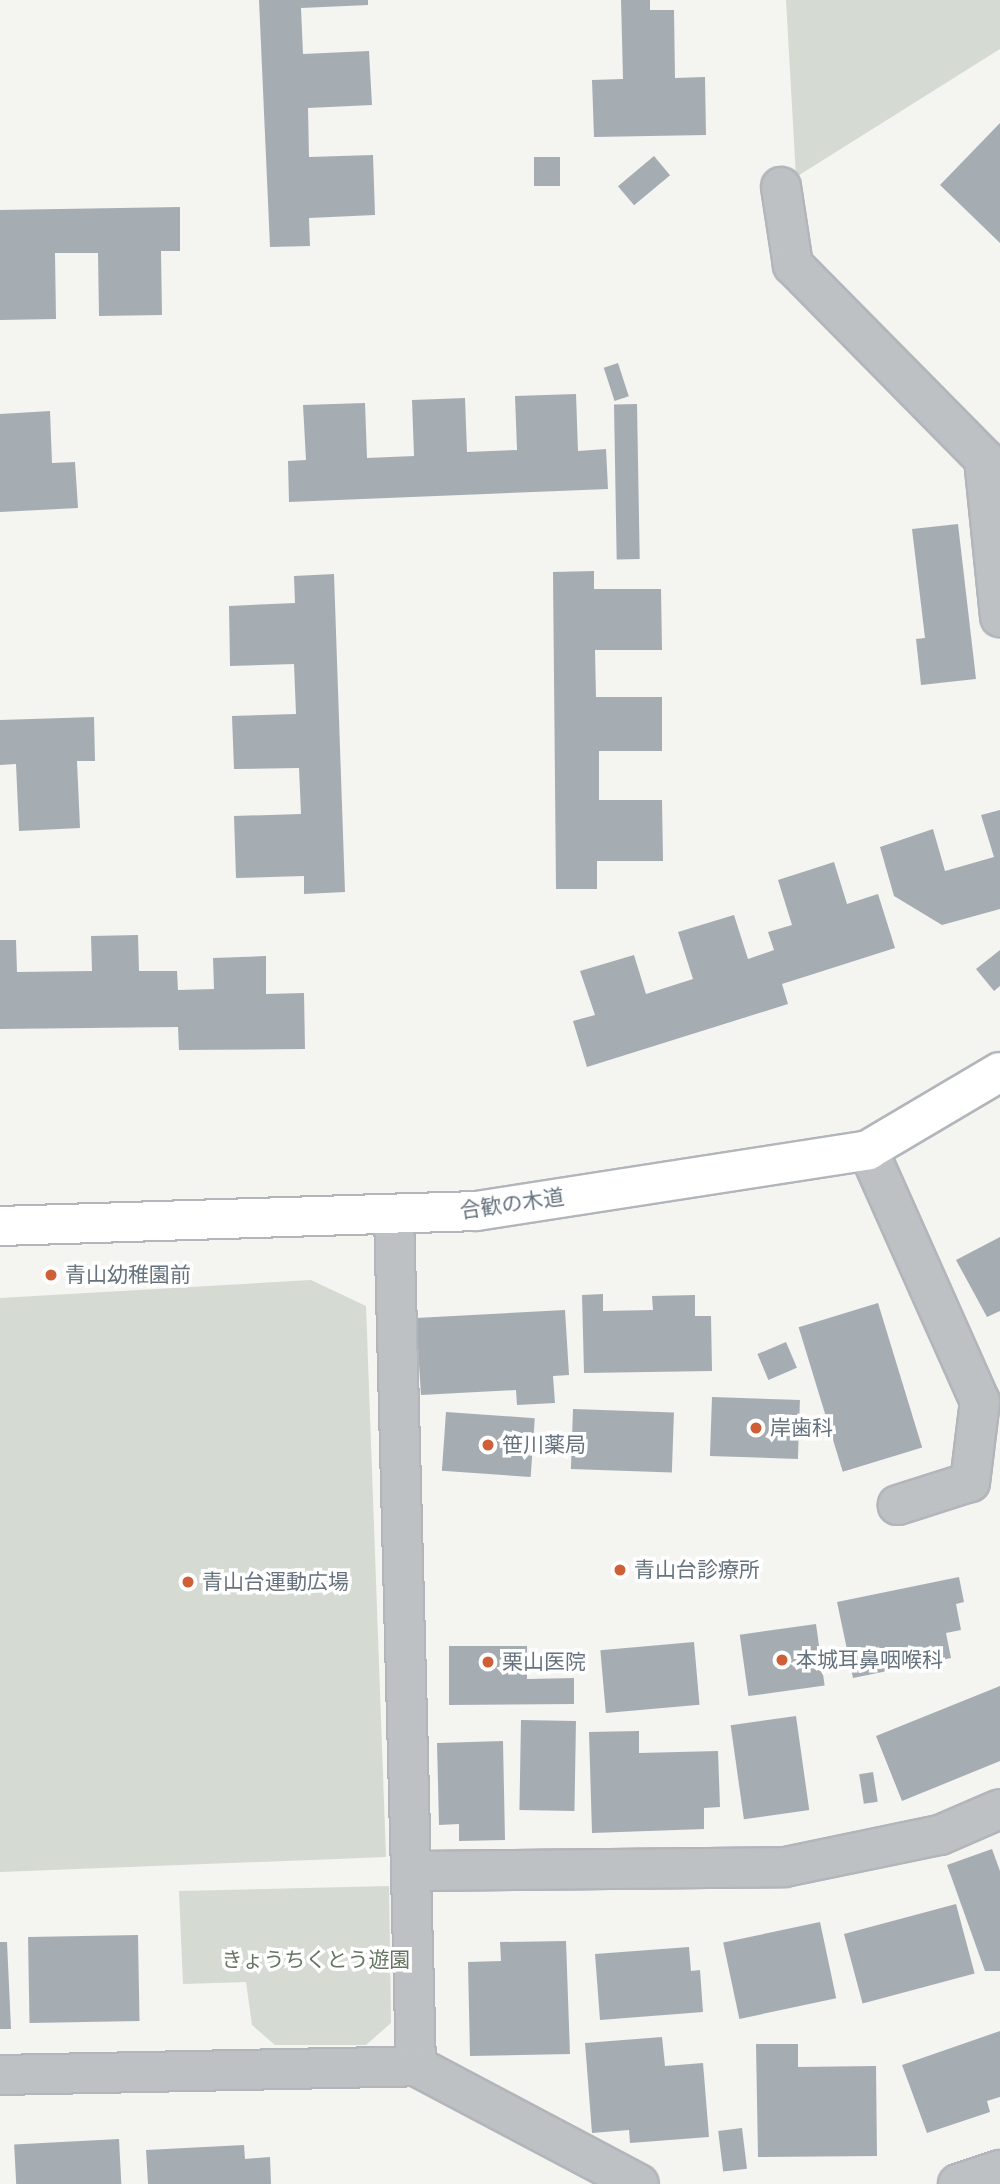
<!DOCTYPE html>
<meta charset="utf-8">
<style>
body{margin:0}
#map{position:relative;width:1000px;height:2184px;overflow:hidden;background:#f4f4f1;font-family:Roboto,"Noto Sans JP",sans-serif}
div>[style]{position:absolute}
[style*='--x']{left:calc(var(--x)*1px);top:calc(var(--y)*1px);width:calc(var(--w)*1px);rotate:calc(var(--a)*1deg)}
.green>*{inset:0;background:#d5dad2}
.building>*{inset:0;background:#a6adb2;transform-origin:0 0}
.roads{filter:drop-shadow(2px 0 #b2b6ba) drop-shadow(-2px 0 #b2b6ba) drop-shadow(0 2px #b2b6ba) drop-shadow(0 -2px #b2b6ba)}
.street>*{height:38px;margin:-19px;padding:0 19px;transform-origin:19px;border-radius:19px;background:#bdc1c4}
.secondary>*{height:38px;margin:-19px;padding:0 19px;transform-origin:19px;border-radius:19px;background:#fff}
.dots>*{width:19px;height:19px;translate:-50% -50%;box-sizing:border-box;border:4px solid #fff;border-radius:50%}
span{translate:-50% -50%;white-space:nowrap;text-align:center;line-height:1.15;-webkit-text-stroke:7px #fff;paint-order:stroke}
.street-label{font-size:21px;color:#66737e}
.poi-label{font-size:21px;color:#66737e}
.left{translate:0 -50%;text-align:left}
.park-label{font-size:21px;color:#677664}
</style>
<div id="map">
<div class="green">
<i style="clip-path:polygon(786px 0,1000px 0,1000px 49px,796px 177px)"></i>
<i style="clip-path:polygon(311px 1280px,366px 1306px,386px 1857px,0 1872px,0 1298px)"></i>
<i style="clip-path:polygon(389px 1886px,391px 2023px,366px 2045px,275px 2045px,252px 2025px,246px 1982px,183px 1984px,179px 1891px)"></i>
</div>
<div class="building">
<i style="clip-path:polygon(259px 0,368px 0,368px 5px,301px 8px,303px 54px,369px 51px,372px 105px,308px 108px,309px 157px,373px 155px,375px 215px,309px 218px,310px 246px,270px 247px)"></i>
<i style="clip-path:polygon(621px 0,650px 0,650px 10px,674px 10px,675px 78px,705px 77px,706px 135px,594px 137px,592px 80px,623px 79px)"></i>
<i style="clip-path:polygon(1000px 123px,1000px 243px,940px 185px)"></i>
<i style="left:654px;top:156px;width:25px;height:47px;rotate:50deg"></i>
<i style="left:534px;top:157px;width:26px;height:29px"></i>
<i style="clip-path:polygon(180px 207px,180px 251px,161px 251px,162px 315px,99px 316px,98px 253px,55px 253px,56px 319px,0 320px,0 210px)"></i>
<i style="left:618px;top:363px;width:35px;height:15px;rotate:72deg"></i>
<i style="clip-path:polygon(576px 394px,578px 451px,606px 449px,608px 489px,289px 502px,288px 461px,306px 460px,303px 405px,365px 403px,367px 458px,414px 456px,412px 400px,465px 398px,467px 452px,517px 450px,515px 396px)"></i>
<i style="left:637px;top:404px;width:155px;height:23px;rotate:89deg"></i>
<i style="clip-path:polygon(50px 411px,52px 463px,75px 462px,78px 508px,0 512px,0 414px)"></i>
<i style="clip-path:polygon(958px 524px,976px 679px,921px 685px,916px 639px,925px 638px,912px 529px)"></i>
<i style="clip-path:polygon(594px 571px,594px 589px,661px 589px,662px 650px,595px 650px,596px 697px,662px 697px,662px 751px,599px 751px,599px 800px,662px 800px,663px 861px,597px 861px,597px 889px,556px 889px,553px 572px)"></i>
<i style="clip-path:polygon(334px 574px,345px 892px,304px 894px,304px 876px,236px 878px,234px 816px,301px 814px,299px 768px,234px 769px,232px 716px,296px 714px,294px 664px,230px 666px,229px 606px,295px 603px,294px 576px)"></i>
<i style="clip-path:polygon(94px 717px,95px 761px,77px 761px,80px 828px,19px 831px,16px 764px,0 765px,0 720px)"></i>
<i style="clip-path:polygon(1000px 810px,1000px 909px,942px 925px,894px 896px,880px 847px,933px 829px,945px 871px,994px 857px,981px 815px)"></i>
<i style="clip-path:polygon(834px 862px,847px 904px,878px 894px,895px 948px,782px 984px,788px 1004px,587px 1067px,573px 1021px,595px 1015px,580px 971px,634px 955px,646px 994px,693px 979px,678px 932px,734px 915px,748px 959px,774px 950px,768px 932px,792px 925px,778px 880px)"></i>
<i style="clip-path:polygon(138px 935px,139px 971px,177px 971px,178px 990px,214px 989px,213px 958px,266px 956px,266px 994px,304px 993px,305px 1049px,179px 1050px,178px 1027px,0 1029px,0 940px,16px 940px,17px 972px,92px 971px,91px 936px)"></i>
<i style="clip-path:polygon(1000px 950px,1000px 986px,994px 991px,976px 969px)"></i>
<i style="clip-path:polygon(1000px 1237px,1000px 1311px,987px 1317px,956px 1260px)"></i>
<i style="clip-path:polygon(603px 1294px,603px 1311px,653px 1310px,652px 1296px,695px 1295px,695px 1316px,711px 1316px,712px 1371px,584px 1373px,582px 1295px)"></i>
<i style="left:878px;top:1303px;width:151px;height:83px;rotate:73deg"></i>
<i style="clip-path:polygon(565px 1310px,569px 1375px,553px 1376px,555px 1403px,517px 1405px,516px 1390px,421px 1395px,416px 1318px)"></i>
<i style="left:786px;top:1342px;width:28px;height:31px;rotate:67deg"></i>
<i style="left:712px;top:1397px;width:88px;height:59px;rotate:2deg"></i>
<i style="left:573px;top:1409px;width:101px;height:60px;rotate:2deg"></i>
<i style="left:446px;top:1412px;width:89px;height:59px;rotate:4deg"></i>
<i style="clip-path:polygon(959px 1577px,964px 1602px,956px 1604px,961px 1630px,946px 1633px,951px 1658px,853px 1678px,837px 1602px)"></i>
<i style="left:816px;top:1624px;width:62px;height:77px;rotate:82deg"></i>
<i style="left:694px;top:1642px;width:63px;height:94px;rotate:85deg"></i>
<i style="clip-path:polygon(449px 1646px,527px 1646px,527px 1679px,574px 1678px,574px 1704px,449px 1705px)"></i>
<i style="clip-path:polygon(1000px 1686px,1000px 1761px,902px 1801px,876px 1736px)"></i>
<i style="left:796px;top:1716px;width:95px;height:66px;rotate:82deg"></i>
<i style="left:521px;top:1720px;width:55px;height:90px;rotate:1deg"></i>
<i style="clip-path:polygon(639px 1731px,639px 1753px,718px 1751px,720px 1807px,704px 1808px,704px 1829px,592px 1833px,589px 1732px)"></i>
<i style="clip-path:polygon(503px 1741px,505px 1840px,459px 1841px,459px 1824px,439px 1825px,437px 1743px)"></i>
<i style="left:873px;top:1772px;width:30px;height:14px;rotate:81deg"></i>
<i style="clip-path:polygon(992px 1849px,1000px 1871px,1000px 1971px,985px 1971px,947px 1865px)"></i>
<i style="left:956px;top:1904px;width:72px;height:116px;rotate:75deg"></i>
<i style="left:820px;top:1922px;width:78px;height:99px;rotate:78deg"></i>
<i style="left:138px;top:1935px;width:86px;height:110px;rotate:89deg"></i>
<i style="clip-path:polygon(566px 1941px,570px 2054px,470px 2056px,468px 1962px,501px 1961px,500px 1942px)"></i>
<i style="clip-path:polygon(0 1942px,7px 1942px,11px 2029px,0 2029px)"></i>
<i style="clip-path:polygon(689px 1947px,691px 1971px,700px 1970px,703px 2012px,600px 2020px,595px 1954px)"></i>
<i style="clip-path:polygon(1000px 2031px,1000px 2097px,987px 2101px,990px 2112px,927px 2133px,902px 2065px)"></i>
<i style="clip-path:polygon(662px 2037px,665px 2066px,703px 2063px,709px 2137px,630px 2143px,629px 2130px,592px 2133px,585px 2043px)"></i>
<i style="clip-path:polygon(756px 2044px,798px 2044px,798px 2067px,876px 2066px,877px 2156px,758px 2157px)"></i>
<i style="left:742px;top:2128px;width:41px;height:24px;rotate:83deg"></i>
<i style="left:119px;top:2139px;width:45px;height:105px;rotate:87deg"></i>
<i style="clip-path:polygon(244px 2145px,245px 2159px,270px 2157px,271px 2184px,148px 2184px,146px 2150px)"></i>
</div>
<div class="roads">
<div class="street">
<i style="--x:781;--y:187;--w:79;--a:81.3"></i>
<i style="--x:793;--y:265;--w:272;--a:45.4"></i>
<i style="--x:984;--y:459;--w:159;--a:84.2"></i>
<i style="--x:868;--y:1150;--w:275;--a:66"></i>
<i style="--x:980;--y:1401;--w:82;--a:97"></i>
<i style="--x:970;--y:1482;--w:76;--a:162.3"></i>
<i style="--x:394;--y:1215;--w:851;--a:88.52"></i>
<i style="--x:411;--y:1871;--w:374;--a:-0.6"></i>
<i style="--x:785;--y:1867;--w:158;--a:-11.7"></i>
<i style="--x:940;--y:1835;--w:65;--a:-23.4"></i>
<i style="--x:0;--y:2075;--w:416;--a:-1.2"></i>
<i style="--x:416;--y:2066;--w:252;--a:27.9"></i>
<i style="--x:958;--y:2184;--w:44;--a:-18.4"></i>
</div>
<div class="secondary">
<i style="--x:0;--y:1226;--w:476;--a:-1.8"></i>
<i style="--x:476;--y:1211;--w:397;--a:-8.8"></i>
<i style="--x:868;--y:1150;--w:153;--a:-30.6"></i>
</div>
</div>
<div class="dots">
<i style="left:51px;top:1275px;background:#cf5f36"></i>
<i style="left:756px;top:1428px;background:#cf5f36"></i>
<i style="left:488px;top:1445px;background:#cf5f36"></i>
<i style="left:620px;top:1570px;background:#cf5f36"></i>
<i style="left:188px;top:1582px;background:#cf5f36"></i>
<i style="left:782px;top:1660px;background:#cf5f36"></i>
<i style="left:488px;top:1662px;background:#cf5f36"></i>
</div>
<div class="street-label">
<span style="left:512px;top:1204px;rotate:-8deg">合歓の木道</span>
</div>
<div class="poi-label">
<span class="left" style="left:65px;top:1275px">青山幼稚園前</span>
<span class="left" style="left:770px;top:1428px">岸歯科</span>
<span class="left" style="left:502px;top:1445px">笹川薬局</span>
<span class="left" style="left:634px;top:1570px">青山台診療所</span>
<span class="left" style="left:202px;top:1582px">青山台運動広場</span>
<span class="left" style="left:796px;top:1660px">本城耳鼻咽喉科</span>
<span class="left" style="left:502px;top:1662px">栗山医院</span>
</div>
<div class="park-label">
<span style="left:316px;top:1960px">きょうちくとう遊園</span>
</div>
</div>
